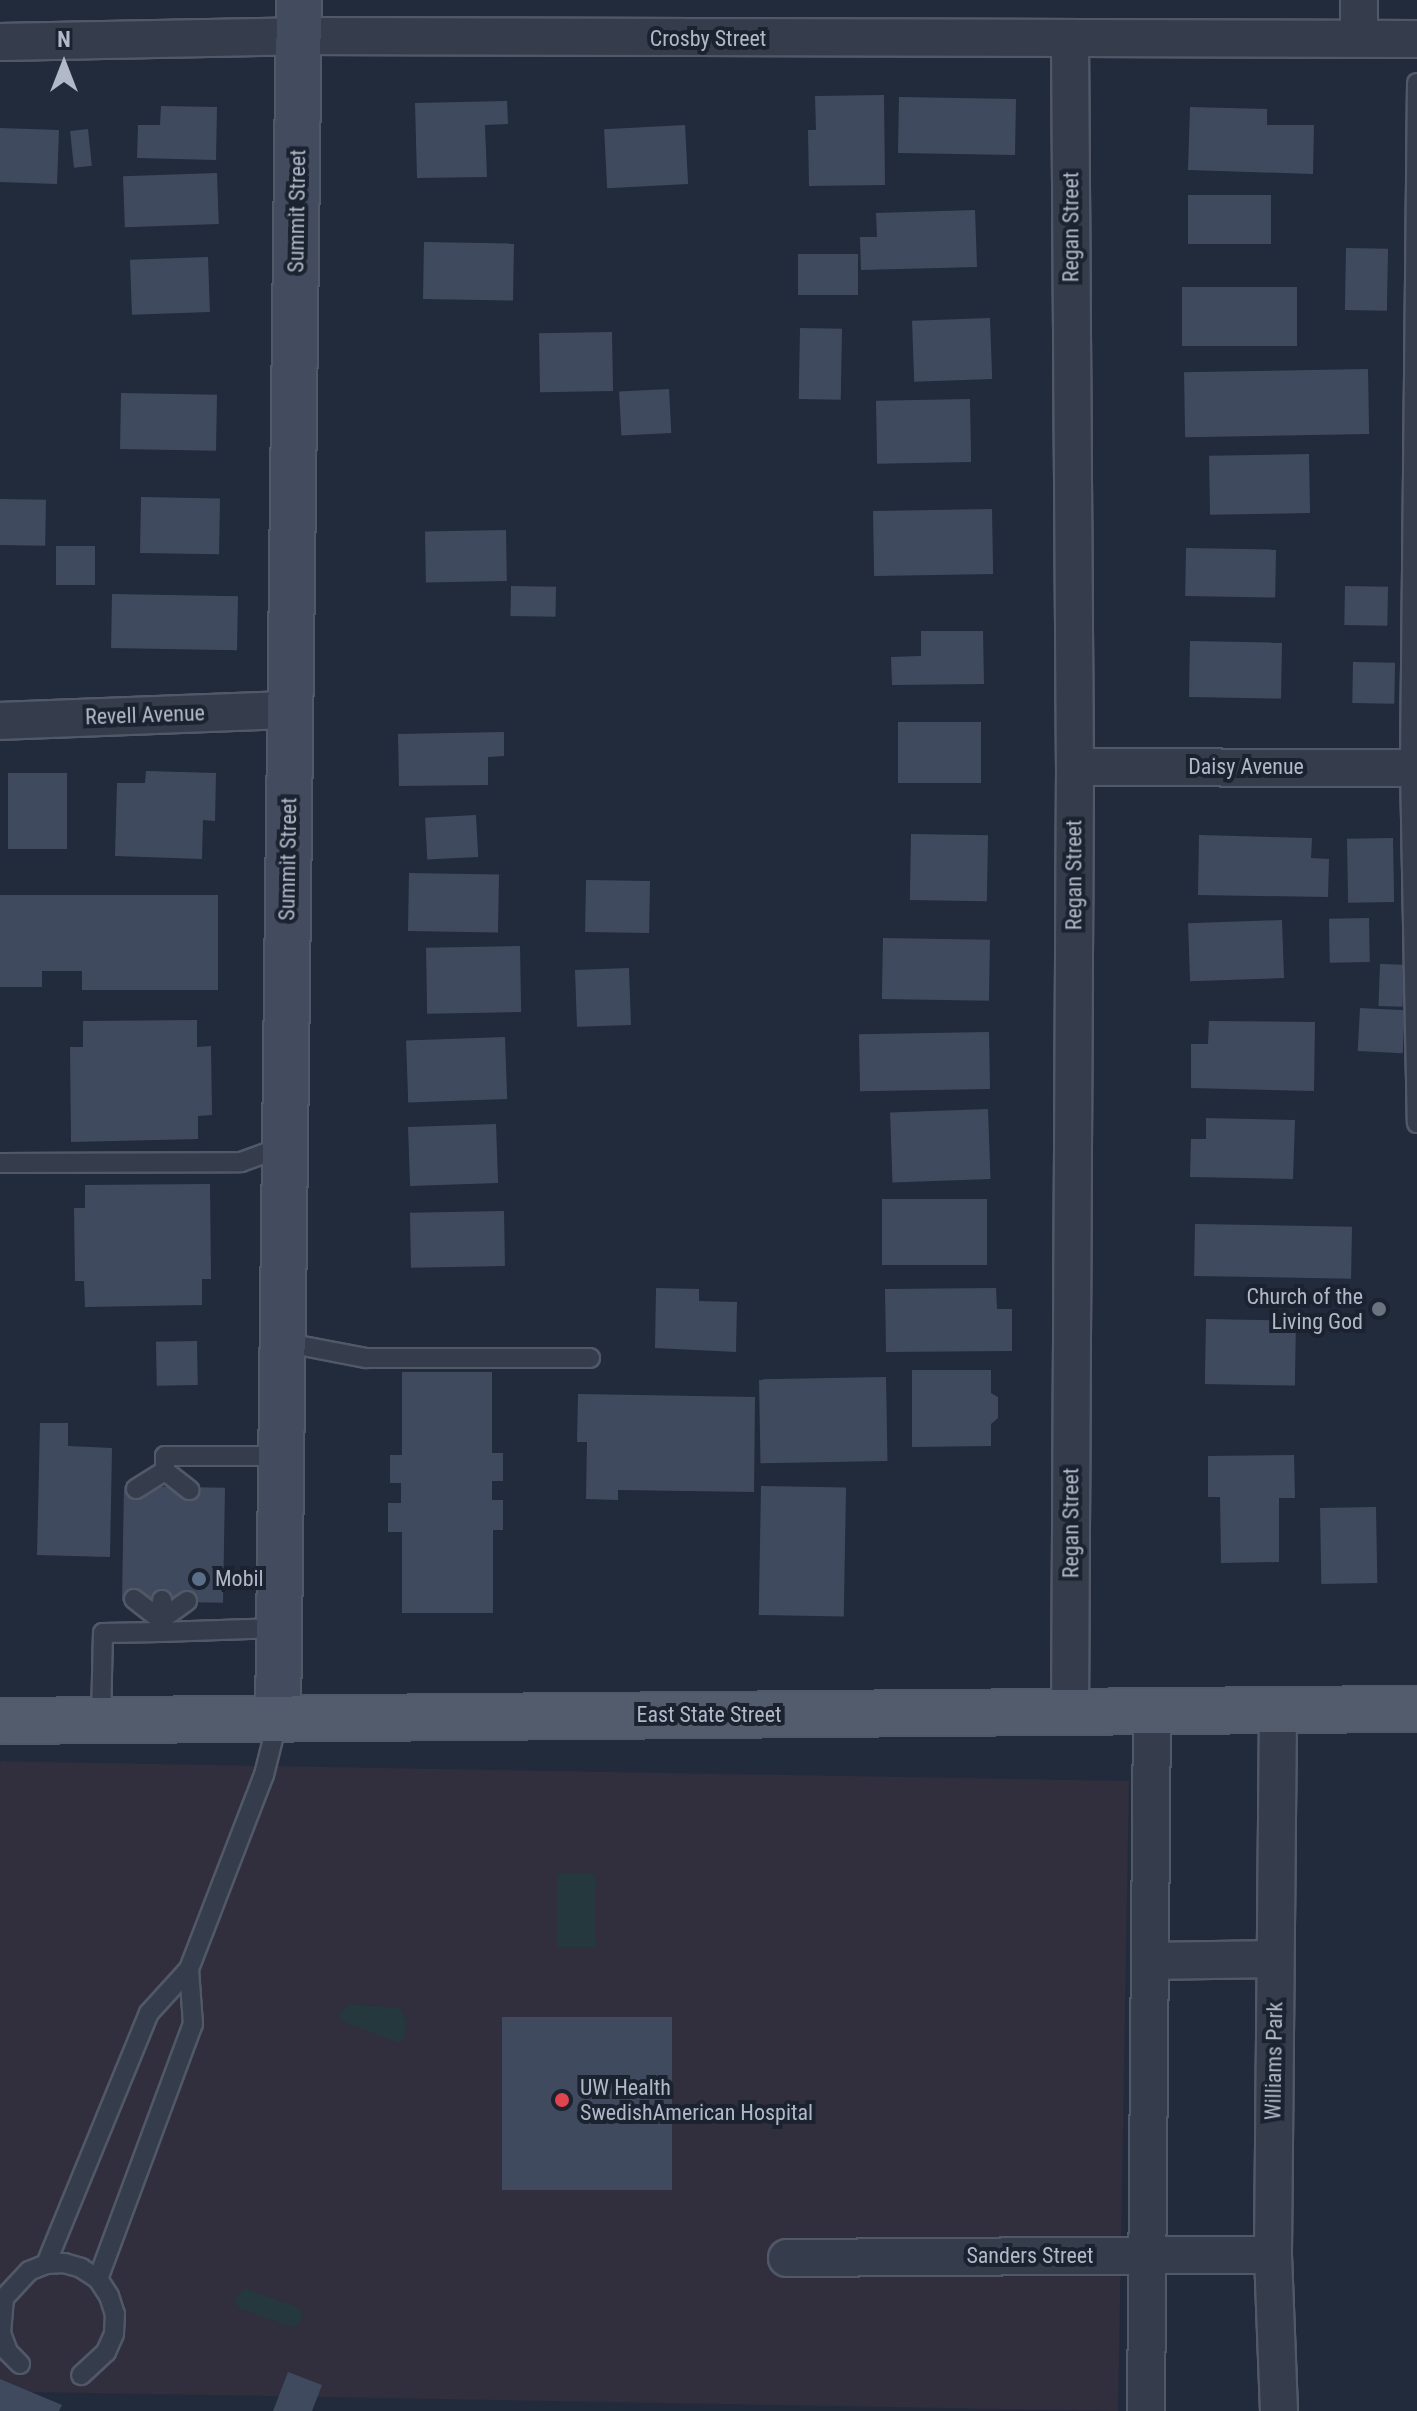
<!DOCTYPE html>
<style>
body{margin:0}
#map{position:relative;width:1417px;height:2411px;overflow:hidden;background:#222b3c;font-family:"Roboto Condensed",sans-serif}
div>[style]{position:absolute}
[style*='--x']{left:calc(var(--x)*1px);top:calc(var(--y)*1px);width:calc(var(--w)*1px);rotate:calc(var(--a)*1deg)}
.medical>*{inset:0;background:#312e3d;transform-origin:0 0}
.green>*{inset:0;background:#24383d;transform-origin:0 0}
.building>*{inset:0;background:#404a5e;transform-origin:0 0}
.roads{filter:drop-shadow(2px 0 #515867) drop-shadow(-2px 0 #515867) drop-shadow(0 2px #515867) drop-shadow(0 -2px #515867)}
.lane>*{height:18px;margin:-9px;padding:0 9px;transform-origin:9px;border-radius:9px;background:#353d4c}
.street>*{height:36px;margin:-18px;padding:0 18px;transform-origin:18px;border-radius:18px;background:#353d4c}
.secondary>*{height:44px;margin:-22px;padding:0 22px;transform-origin:22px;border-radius:22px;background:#434c5f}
.primary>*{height:44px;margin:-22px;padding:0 22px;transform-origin:22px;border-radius:22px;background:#535c6c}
.dots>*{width:22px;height:22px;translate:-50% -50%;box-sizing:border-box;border:4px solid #1b2230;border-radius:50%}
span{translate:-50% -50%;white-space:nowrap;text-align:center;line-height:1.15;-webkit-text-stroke:8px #1b2230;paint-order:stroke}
.street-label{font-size:22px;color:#b1b8c8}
.poi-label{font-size:22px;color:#b1b8c8}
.right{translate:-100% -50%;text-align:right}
.left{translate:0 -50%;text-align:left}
.north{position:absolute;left:24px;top:24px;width:80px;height:80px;-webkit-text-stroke:6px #1b2230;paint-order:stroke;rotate:0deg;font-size:22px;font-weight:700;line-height:32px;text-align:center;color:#b1b8c8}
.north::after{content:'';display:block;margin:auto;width:28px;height:36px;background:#b1b8c8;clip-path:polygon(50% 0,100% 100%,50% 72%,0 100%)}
</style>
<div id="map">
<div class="medical">
<i style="left:1129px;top:1781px;width:630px;height:1129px;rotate:91deg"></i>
</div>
<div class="green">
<i style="left:557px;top:1874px;width:38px;height:73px"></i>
<i style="clip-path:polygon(349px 2004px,400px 2008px,407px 2023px,403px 2039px,399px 2043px,341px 2021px,338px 2015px)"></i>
<i style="clip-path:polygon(244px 2288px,300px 2308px,303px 2313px,300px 2323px,292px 2327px,239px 2308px,234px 2299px)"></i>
</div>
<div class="building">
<i style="clip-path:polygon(884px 95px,885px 185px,809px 186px,808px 130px,816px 130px,815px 96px)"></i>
<i style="left:899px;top:97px;width:117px;height:56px;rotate:1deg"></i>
<i style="clip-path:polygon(507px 101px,508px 124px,485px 125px,487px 177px,417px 178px,415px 103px)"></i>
<i style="clip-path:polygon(161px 106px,217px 107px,216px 160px,137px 158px,138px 125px,160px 125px)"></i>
<i style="clip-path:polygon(1190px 107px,1267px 109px,1267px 125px,1314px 125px,1313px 174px,1188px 170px)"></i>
<i style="left:685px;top:125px;width:59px;height:81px;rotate:87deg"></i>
<i style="left:0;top:128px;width:59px;height:54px;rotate:2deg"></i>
<i style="left:88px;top:129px;width:37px;height:18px;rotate:84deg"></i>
<i style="left:217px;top:173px;width:51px;height:94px;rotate:88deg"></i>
<i style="left:1188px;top:195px;width:83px;height:49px"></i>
<i style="clip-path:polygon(975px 210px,977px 267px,861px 270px,860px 237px,877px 237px,876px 213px)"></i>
<i style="left:424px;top:242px;width:90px;height:57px;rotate:1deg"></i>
<i style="left:1346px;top:248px;width:42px;height:62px;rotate:1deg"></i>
<i style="left:858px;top:254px;width:41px;height:60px;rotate:90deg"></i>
<i style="left:208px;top:257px;width:55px;height:78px;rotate:88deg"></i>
<i style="left:1182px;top:287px;width:115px;height:59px"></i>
<i style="left:990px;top:318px;width:61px;height:78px;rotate:88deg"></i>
<i style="left:800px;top:328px;width:42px;height:71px;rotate:1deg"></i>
<i style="left:612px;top:332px;width:59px;height:73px;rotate:89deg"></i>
<i style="left:1368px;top:369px;width:65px;height:184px;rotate:89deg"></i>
<i style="left:669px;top:389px;width:44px;height:50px;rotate:87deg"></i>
<i style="left:121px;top:393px;width:96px;height:56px;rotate:1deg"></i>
<i style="left:970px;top:399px;width:63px;height:94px;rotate:89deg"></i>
<i style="left:1309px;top:454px;width:59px;height:100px;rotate:89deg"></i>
<i style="left:141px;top:497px;width:79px;height:56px;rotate:1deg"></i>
<i style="left:0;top:499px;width:46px;height:46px;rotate:1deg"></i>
<i style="left:992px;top:509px;width:65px;height:119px;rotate:89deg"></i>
<i style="left:506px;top:530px;width:51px;height:81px;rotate:89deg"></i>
<i style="left:95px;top:546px;width:39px;height:39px;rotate:90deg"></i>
<i style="left:1186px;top:548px;width:90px;height:48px;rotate:1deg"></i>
<i style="left:511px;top:586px;width:45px;height:30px;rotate:1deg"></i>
<i style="left:1345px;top:586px;width:43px;height:39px;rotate:1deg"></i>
<i style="left:112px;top:594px;width:126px;height:54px;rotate:1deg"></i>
<i style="clip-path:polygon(921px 631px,983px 631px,984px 684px,892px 685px,891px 657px,921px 656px)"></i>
<i style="left:1190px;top:641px;width:92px;height:56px;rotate:1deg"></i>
<i style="left:1353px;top:662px;width:42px;height:41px;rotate:1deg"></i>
<i style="left:981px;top:722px;width:61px;height:83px;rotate:90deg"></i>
<i style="clip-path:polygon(504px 732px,504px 756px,488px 757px,488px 785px,399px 786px,398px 734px)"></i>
<i style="clip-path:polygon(146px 771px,216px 773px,215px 821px,203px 820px,202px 859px,115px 856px,117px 783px,145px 783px)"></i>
<i style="left:8px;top:773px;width:59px;height:76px"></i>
<i style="left:476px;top:815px;width:42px;height:51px;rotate:87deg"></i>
<i style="left:911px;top:834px;width:77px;height:66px;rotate:1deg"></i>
<i style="clip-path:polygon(1199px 835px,1312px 838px,1311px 858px,1329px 859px,1328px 897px,1198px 895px)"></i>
<i style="left:1393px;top:838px;width:64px;height:46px;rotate:89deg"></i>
<i style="left:409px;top:873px;width:90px;height:58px;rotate:1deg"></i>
<i style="left:586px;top:880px;width:64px;height:52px;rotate:1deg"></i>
<i style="clip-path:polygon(0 895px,218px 895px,218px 990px,82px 990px,82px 971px,42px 971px,42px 987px,0 987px)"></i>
<i style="left:1369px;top:918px;width:44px;height:40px;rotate:89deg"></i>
<i style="left:1282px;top:920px;width:58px;height:94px;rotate:88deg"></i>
<i style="left:883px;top:938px;width:107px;height:61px;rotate:1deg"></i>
<i style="left:520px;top:946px;width:66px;height:94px;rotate:89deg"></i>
<i style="left:1380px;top:964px;width:24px;height:42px;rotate:2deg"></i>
<i style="left:629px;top:968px;width:57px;height:54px;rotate:88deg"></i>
<i style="left:1360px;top:1008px;width:45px;height:43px;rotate:3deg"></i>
<i style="clip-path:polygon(197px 1020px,197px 1047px,211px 1046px,212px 1115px,198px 1116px,198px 1139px,71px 1142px,70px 1047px,83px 1047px,83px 1021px)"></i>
<i style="clip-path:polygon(1209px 1021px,1315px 1022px,1314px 1091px,1191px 1088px,1191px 1044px,1208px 1044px)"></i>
<i style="left:989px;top:1032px;width:57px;height:130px;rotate:89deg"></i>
<i style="left:505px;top:1037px;width:62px;height:99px;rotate:88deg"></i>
<i style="left:988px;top:1109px;width:70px;height:98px;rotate:88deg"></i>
<i style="clip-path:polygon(1206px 1118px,1295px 1120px,1293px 1179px,1190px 1177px,1191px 1139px,1206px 1139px)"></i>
<i style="left:496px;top:1124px;width:59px;height:88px;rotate:88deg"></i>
<i style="clip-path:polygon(210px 1184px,211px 1279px,202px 1279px,202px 1305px,85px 1307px,84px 1281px,75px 1281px,74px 1208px,85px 1208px,85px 1185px)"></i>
<i style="left:882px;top:1199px;width:105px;height:66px"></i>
<i style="left:504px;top:1211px;width:55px;height:94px;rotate:89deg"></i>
<i style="left:1195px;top:1224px;width:157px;height:52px;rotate:1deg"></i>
<i style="clip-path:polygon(656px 1288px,699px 1289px,699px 1301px,737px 1302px,736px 1352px,655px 1348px)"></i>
<i style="clip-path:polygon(996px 1288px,997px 1309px,1012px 1309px,1012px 1351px,886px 1352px,885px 1289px)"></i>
<i style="left:1206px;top:1319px;width:90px;height:65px;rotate:1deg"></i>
<i style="left:197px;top:1341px;width:44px;height:41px;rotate:89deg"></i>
<i style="clip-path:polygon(912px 1370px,991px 1370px,991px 1393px,998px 1397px,998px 1418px,991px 1424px,991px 1446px,912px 1447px)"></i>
<i style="clip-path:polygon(402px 1372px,492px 1372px,492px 1453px,503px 1453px,503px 1481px,492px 1481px,492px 1500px,503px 1500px,503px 1530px,493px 1530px,493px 1613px,402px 1613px,402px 1532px,388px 1532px,388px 1503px,401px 1503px,401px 1483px,390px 1483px,390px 1455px,402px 1455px)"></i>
<i style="left:886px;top:1377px;width:84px;height:127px;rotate:89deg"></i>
<i style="clip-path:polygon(578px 1394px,755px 1397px,754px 1492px,618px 1490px,618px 1500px,586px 1499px,587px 1442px,577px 1442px)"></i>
<i style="clip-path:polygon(40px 1423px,68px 1423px,68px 1446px,112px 1448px,110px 1557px,37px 1555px)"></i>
<i style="clip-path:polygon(1294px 1455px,1295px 1498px,1279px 1498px,1279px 1562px,1221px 1563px,1220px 1497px,1208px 1497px,1208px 1456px)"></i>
<i style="left:124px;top:1486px;width:101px;height:115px;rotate:1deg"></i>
<i style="left:761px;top:1486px;width:85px;height:129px;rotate:1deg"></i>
<i style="left:1376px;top:1507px;width:76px;height:56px;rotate:89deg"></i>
<i style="left:502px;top:2017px;width:170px;height:173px"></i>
<i style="clip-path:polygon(288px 2372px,322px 2385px,312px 2411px,273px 2411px)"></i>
<i style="clip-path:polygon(0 2379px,62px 2405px,59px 2411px,0 2411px)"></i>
</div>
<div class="roads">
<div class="lane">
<i style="--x:1417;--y:83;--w:685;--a:90.59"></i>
<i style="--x:1410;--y:768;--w:355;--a:88.9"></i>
<i style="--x:0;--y:1163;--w:241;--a:-0.2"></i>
<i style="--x:241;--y:1162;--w:47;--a:-20"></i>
<i style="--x:282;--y:1342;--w:86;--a:10.8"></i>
<i style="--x:366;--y:1358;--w:224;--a:0"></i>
<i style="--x:165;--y:1471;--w:31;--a:38"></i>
<i style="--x:136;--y:1489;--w:34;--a:-32"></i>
<i style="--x:165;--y:1471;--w:15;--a:-90"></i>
<i style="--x:165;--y:1456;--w:116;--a:0"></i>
<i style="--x:134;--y:1599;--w:34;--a:38"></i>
<i style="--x:161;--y:1620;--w:20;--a:-87"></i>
<i style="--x:187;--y:1601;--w:32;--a:144"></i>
<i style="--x:161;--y:1620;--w:12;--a:90"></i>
<i style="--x:161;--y:1632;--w:118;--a:-1.9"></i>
<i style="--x:101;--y:1720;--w:87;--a:-88.7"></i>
<i style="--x:103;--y:1633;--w:58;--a:-1"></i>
<i style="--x:46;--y:2264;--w:271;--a:-67.7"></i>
<i style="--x:149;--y:2013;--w:59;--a:-47.7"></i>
<i style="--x:189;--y:1969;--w:208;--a:-68.9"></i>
<i style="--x:264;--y:1775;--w:58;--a:-76"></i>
<i style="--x:98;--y:2279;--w:272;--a:-69.6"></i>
<i style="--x:193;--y:2024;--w:55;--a:-94.2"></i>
<i style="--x:20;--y:2364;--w:17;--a:-135"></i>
<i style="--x:8;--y:2352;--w:20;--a:-110"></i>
<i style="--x:1;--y:2333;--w:35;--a:-85"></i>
<i style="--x:4;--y:2298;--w:37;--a:-47"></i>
<i style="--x:29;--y:2271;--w:18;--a:-22"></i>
<i style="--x:46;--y:2264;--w:18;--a:-3"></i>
<i style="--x:64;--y:2263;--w:18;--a:16"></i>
<i style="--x:81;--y:2268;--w:20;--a:33"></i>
<i style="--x:98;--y:2279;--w:20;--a:57"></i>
<i style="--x:109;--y:2296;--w:19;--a:72"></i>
<i style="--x:115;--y:2314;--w:20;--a:93"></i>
<i style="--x:114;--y:2334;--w:20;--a:114"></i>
<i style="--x:106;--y:2352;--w:34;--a:137"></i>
</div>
<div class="street">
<i style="--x:1359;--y:37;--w:37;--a:-90"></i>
<i style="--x:1070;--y:38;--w:729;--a:89.61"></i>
<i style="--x:1075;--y:767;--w:945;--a:90.3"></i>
<i style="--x:0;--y:42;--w:299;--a:-1.1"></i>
<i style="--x:299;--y:36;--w:1118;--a:0.15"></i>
<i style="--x:0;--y:721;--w:289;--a:-2.2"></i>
<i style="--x:1075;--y:767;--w:342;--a:0.2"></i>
<i style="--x:1278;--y:1711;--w:544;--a:90.53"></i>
<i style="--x:1273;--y:2255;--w:156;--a:87.8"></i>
<i style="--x:1150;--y:1961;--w:125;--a:-0.9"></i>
<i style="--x:787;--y:2258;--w:486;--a:-0.4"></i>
<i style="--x:1146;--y:2411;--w:699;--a:-89.51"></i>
</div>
<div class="secondary">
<i style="--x:278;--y:1719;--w:1719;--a:-89.3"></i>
</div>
<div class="primary">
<i style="--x:0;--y:1721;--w:1417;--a:-0.49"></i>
</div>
</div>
<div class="dots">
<i style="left:1379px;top:1309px;background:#6b7280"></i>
<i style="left:199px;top:1579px;background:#5c6f8a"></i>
<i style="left:562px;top:2100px;background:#e0444e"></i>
</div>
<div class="street-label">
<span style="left:708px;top:39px">Crosby Street</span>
<span style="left:297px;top:211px;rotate:-89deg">Summit Street</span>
<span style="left:1071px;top:227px;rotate:-90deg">Regan Street</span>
<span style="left:145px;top:715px;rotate:-2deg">Revell Avenue</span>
<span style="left:1246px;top:767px">Daisy Avenue</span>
<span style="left:288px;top:859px;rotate:-89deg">Summit Street</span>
<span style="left:1074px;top:875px;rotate:-90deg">Regan Street</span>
<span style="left:1071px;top:1523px;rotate:-90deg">Regan Street</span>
<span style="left:709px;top:1715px">East State Street</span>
<span style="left:1274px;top:2061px;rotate:-89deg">Williams Park</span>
<span style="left:1030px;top:2256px">Sanders Street</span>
</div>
<div class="poi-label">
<span class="right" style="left:1363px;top:1309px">Church of the<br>Living God</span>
<span class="left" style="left:215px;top:1579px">Mobil</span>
<span class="left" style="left:580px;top:2100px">UW Health<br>SwedishAmerican Hospital</span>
</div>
<div class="north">N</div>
</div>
